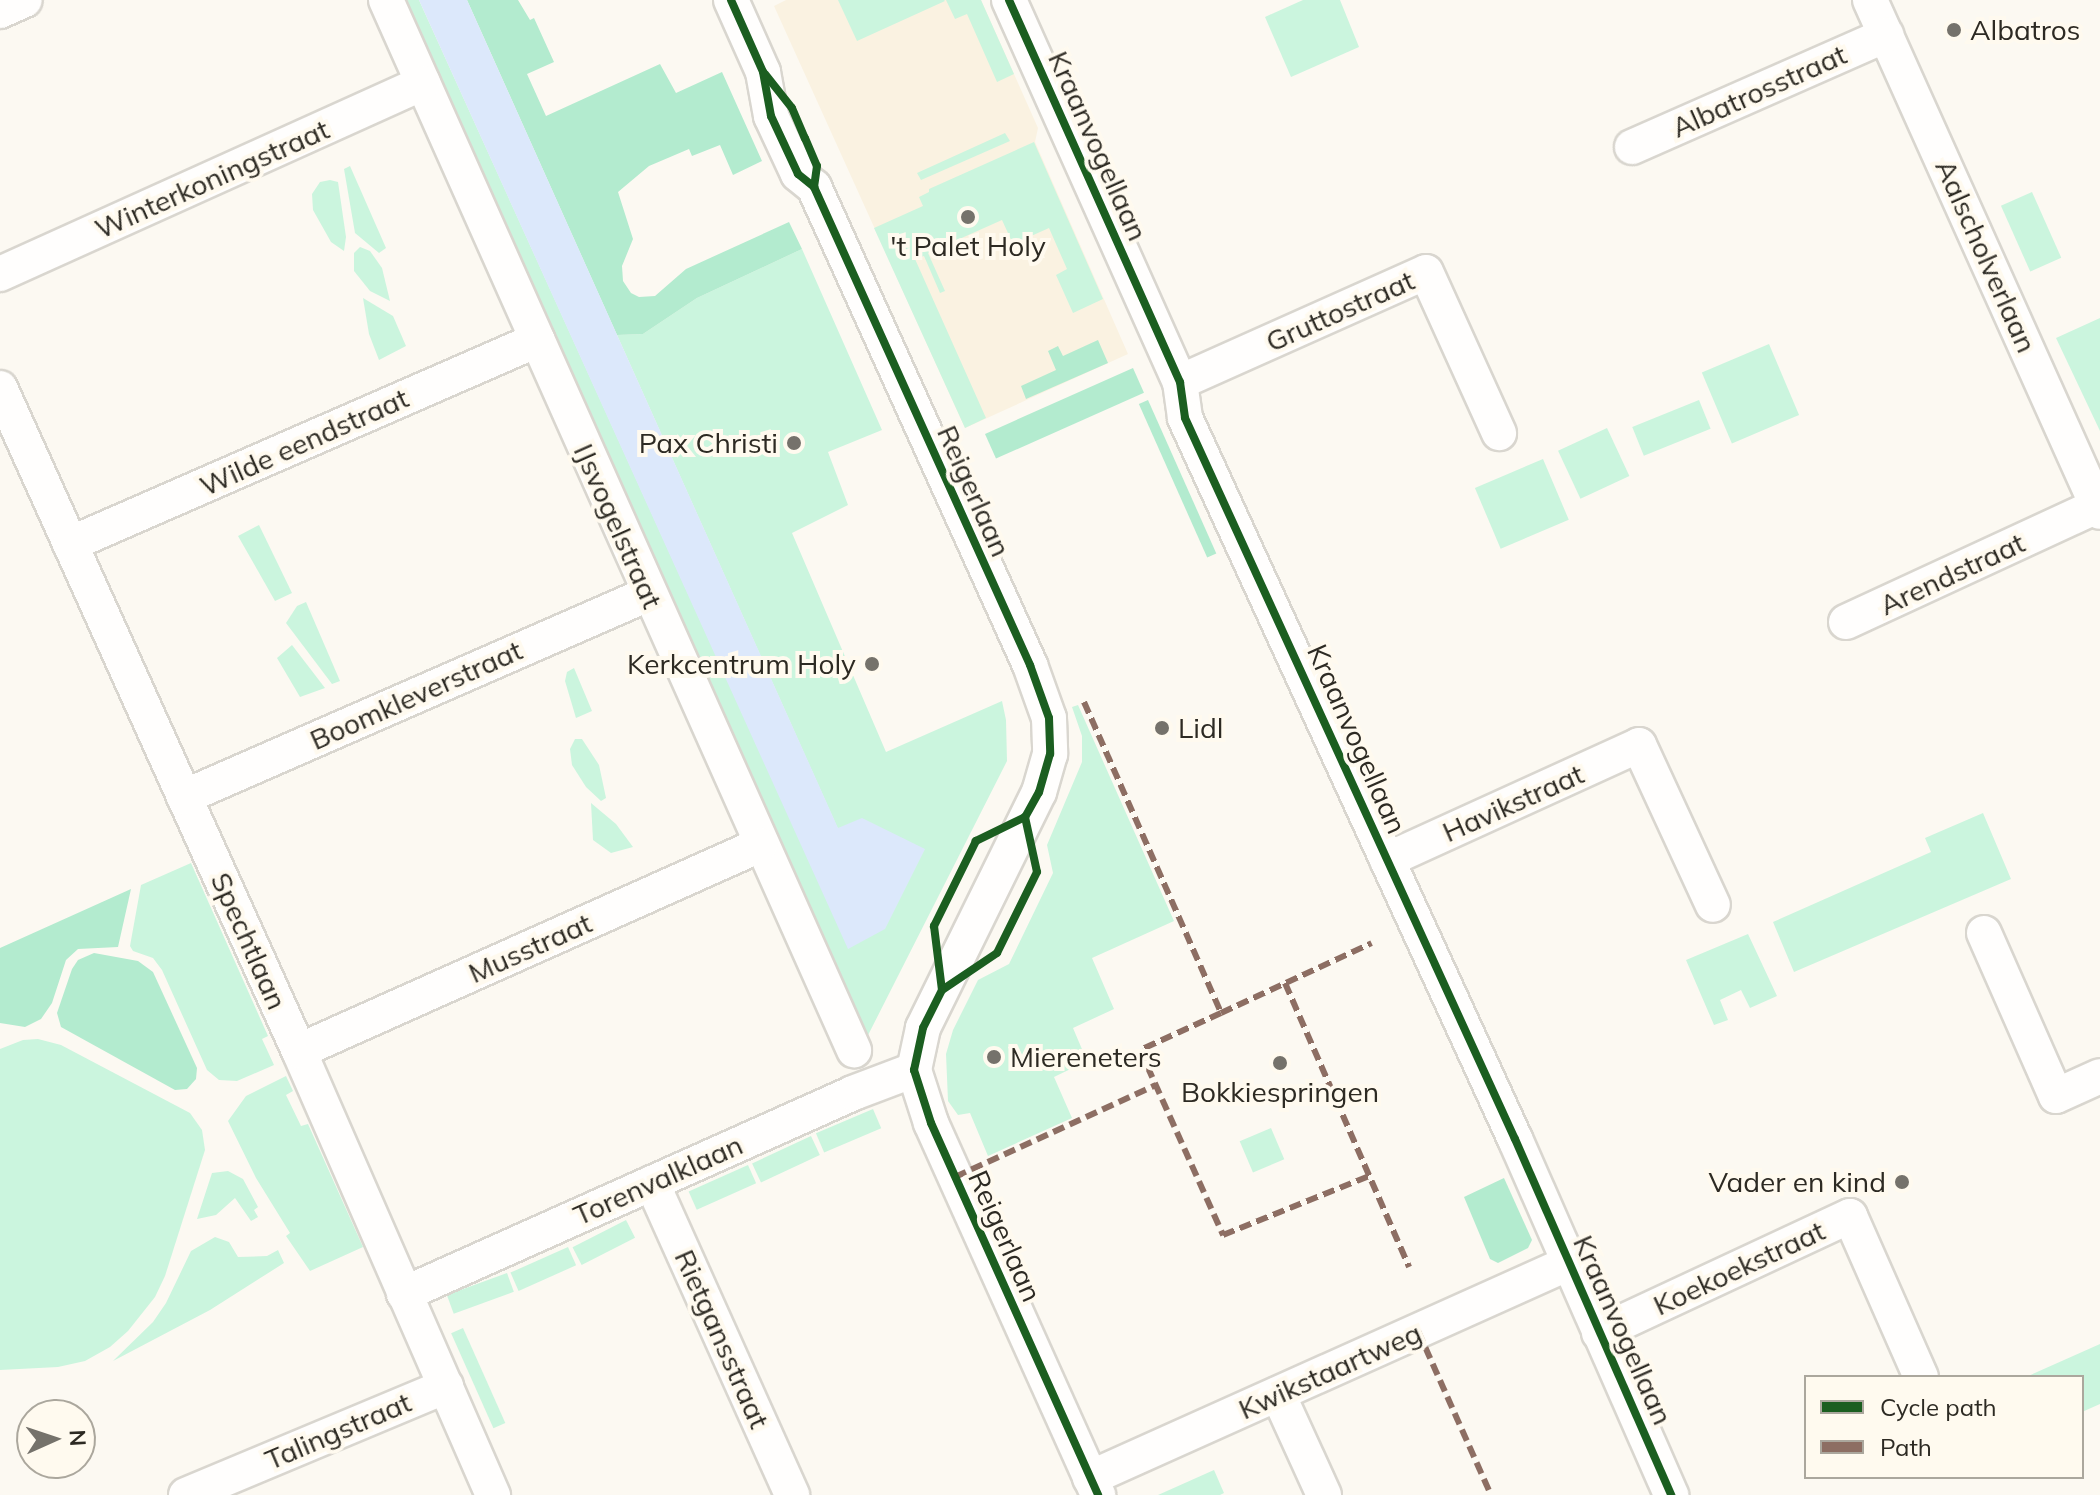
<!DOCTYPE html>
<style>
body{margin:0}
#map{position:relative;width:2100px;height:1495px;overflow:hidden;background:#fcf9f2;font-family:Mulish,sans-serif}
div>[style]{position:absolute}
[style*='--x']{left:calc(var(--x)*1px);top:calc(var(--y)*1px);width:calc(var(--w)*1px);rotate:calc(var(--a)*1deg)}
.built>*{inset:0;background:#faf2e1}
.green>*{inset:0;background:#cbf5de;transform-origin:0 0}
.forest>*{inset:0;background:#b3ebcf;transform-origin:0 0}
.water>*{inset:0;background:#dce8fb}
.roads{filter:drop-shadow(2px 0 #d9d6cf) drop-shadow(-2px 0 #d9d6cf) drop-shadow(0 2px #d9d6cf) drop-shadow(0 -2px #d9d6cf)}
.minor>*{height:34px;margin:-17px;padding:0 17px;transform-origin:17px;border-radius:17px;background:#fffefd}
.quiet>*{height:6px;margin-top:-3px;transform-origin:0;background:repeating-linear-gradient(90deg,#8d6e63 0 12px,transparent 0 18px)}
.cycleway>*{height:8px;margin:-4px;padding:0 4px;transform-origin:4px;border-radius:4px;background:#1b5e20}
.dots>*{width:22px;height:22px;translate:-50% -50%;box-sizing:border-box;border:4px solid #fffaef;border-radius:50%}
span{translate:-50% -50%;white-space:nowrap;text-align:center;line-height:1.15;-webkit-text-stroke:8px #fffaef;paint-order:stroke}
.poi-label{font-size:28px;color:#2d2a23}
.left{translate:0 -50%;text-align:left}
.right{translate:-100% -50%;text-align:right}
.street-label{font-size:28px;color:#2d2a23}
.legend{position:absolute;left:1804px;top:1375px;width:280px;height:104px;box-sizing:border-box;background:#fffaef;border:2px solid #aba79d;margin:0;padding:10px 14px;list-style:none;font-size:24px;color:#2d2a23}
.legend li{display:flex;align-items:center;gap:16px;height:40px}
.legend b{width:40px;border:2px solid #aba79d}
.north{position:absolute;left:16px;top:1399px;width:80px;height:80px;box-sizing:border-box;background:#fffaef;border:2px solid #aba79d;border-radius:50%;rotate:87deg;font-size:22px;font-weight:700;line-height:32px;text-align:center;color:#2d2a23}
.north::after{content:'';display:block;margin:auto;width:28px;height:36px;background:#75726b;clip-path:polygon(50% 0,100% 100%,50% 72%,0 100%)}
</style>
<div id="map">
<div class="built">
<i style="clip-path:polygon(786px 0,981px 0,1038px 128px,1035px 142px,1128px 354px,965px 428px,774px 6px)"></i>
</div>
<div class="green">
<i style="clip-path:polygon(390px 0,419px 0,849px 949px,838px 829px,617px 335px,643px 334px,697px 298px,802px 249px,882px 430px,828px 452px,848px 505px,792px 533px,886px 752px,1002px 701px,1006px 720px,1007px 761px,861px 1049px)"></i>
<i style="clip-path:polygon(838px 0,944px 0,945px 1px,857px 41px)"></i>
<i style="clip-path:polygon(981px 0,1014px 74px,997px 82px,967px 14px,955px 19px,946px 0)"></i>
<i style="clip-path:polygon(1303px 0,1340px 0,1359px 47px,1291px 77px,1265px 17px)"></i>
<i style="clip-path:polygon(1005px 133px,1010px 141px,921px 180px,917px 173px)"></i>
<i style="clip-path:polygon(1034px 142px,1103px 299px,1073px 313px,1056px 275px,1067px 269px,1049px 228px,1013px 244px,1002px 220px,928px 253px,945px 291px,940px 293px,924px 256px,915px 259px,986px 418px,965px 428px,874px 228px,923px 206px,919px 197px,929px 192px,929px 189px)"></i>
<i style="clip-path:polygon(350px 166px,386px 248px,379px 253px,355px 233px,344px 169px)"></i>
<i style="clip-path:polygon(330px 180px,338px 182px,346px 237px,344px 251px,331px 242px,313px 210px,312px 194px,320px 182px)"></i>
<i style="left:2032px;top:192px;width:72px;height:34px;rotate:66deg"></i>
<i style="clip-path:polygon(360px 247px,370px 251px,382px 268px,390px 301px,370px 291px,354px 271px,354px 253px)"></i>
<i style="clip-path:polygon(363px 298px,393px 316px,406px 346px,379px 360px,369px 334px)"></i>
<i style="clip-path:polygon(2100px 318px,2100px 431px,2056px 338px)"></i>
<i style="left:1769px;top:344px;width:77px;height:73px;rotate:67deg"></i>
<i style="left:1699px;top:400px;width:31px;height:72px;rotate:68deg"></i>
<i style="left:1607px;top:428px;width:53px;height:54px;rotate:65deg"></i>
<i style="left:1543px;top:459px;width:66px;height:74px;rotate:67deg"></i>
<i style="clip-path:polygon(259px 525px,292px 593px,275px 601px,238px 536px)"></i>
<i style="clip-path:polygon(306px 602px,340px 681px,332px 684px,286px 623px,297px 606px)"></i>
<i style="clip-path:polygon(292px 645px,325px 688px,300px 697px,277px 658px)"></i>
<i style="clip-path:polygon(574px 668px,592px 711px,576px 718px,565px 681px,567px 672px)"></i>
<i style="clip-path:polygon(1078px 705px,1174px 921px,1092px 958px,1114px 1009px,1073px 1028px,1087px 1061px,1054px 1077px,1072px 1118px,988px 1156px,970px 1113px,958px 1115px,948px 1101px,946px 1054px,953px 1030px,978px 980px,1009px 964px,1053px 873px,1047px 845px,1082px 762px,1082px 736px,1072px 707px)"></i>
<i style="clip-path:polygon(575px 739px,582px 739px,599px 765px,606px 798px,601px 801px,586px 787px,572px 765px,570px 749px)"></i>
<i style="clip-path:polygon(591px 803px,616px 824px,633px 847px,611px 853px,593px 840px)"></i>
<i style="clip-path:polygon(1983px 813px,2011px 879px,1794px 972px,1773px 922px,1931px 852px,1925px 838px)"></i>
<i style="clip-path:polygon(191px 863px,268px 1036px,262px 1039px,274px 1065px,237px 1081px,219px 1080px,207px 1070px,162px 970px,153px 958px,133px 951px,130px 946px,141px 885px)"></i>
<i style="clip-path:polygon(1748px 934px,1777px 996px,1750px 1008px,1741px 990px,1720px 1000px,1728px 1020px,1714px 1025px,1686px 960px)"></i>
<i style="clip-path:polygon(23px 1040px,38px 1039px,61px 1045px,190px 1113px,202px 1130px,205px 1150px,165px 1276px,155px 1297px,128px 1331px,110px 1347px,85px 1361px,58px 1367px,0 1370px,0 1049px)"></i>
<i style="clip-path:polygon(286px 1076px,293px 1091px,286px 1095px,301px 1126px,308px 1124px,363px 1247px,310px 1271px,286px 1236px,290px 1233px,256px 1178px,228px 1121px,246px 1096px)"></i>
<i style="left:873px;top:1109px;width:21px;height:62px;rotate:67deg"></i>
<i style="left:1271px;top:1128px;width:34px;height:34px;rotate:67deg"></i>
<i style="left:811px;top:1136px;width:21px;height:65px;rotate:65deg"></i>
<i style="left:748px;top:1165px;width:20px;height:65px;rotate:66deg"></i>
<i style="clip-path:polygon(228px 1171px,243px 1179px,258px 1207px,254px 1210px,258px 1217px,251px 1221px,235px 1198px,216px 1215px,197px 1219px,212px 1173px)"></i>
<i style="left:626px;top:1220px;width:20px;height:60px;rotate:63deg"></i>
<i style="clip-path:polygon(215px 1237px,229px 1242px,238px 1257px,267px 1256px,278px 1250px,284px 1263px,210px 1310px,113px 1361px,153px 1322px,166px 1303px,191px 1251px)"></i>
<i style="left:568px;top:1247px;width:20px;height:63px;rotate:66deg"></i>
<i style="left:507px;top:1273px;width:20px;height:64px;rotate:70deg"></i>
<i style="left:463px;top:1328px;width:104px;height:13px;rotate:66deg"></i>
<i style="clip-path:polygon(2100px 1344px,2100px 1404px,2082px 1412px,2082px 1377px,2026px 1377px)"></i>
<i style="clip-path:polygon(1214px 1470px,1224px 1493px,1220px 1495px,1158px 1495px)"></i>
</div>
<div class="forest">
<i style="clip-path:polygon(467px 0,518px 0,530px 20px,534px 18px,554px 62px,527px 74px,546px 116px,660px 64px,676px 93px,722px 72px,762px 161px,733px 175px,720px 145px,692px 156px,689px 149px,649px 166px,618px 192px,633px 239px,622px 266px,623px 281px,631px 293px,639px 297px,655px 296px,686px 269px,789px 222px,802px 249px,697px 298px,643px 334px,617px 335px)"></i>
<i style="clip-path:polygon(1098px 340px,1108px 363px,1026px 399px,1021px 386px,1056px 370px,1048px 351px,1058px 346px,1063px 356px)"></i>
<i style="left:1133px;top:368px;width:27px;height:162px;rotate:66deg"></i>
<i style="left:1148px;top:400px;width:168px;height:10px;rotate:66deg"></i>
<i style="clip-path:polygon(131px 889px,118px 947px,78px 949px,66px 960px,52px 1003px,41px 1019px,25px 1027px,0 1023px,0 948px)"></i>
<i style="clip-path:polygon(94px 953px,138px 961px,153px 972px,197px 1068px,196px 1079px,187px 1089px,175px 1090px,61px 1027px,57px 1013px,72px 969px,78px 960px)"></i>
<i style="clip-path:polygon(1504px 1178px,1532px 1240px,1528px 1248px,1498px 1263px,1490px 1259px,1464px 1197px)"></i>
</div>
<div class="water">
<i style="clip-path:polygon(419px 0,467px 0,838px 828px,862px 818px,925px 849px,885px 929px,848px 949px)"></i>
</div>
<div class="roads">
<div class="minor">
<i style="--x:386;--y:0;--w:1150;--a:65.98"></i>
<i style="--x:731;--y:0;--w:79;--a:66"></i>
<i style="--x:763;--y:72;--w:45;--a:79.7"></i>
<i style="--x:771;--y:116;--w:64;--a:65"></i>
<i style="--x:798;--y:174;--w:21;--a:39"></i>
<i style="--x:814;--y:187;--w:525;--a:65.68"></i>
<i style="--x:1030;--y:665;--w:56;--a:70.3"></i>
<i style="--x:1049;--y:718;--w:36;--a:88"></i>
<i style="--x:1050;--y:754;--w:40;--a:106"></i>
<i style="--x:1039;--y:792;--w:263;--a:116.2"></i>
<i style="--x:923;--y:1028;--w:43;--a:102.1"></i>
<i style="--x:914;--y:1070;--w:56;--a:72.2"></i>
<i style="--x:931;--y:1123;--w:408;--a:65.8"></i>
<i style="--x:1009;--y:0;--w:419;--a:65.9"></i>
<i style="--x:1180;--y:382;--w:36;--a:82"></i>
<i style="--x:1185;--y:418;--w:793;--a:65.41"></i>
<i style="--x:1515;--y:1139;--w:389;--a:66.3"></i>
<i style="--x:1870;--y:0;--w:561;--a:65.81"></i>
<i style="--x:0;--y:11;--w:27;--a:-24"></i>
<i style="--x:1632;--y:147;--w:278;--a:-23.8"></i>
<i style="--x:0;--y:274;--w:464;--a:-24.3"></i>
<i style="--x:1180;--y:382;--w:269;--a:-24.1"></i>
<i style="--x:1426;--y:272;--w:177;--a:65.6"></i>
<i style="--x:0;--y:388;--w:727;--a:65.73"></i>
<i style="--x:299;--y:1051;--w:485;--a:66.4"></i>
<i style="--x:70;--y:544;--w:510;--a:-23.6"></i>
<i style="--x:1846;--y:622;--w:277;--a:-24.8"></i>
<i style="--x:184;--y:797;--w:506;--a:-23.63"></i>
<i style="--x:1387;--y:860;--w:277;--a:-24.5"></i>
<i style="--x:1639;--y:745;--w:176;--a:65.2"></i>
<i style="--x:1984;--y:933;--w:178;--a:66.2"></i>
<i style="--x:2056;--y:1096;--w:48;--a:-24.4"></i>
<i style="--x:299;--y:1051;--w:505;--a:-24.08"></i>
<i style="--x:652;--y:1183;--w:342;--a:65.8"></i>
<i style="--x:404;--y:1294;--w:492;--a:-24.1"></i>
<i style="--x:853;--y:1093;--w:65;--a:-20.7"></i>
<i style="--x:1599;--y:1333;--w:277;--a:-25"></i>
<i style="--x:1850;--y:1216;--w:176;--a:66.2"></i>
<i style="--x:1278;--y:1394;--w:111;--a:65.5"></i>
<i style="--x:1090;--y:1478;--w:525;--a:-24.17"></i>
<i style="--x:186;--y:1495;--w:282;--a:-22.7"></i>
</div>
</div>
<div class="quiet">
<i style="--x:1084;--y:702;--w:340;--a:66.2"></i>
<i style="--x:1221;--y:1013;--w:89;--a:155.4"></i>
<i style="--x:1140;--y:1050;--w:203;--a:65.8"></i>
<i style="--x:1223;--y:1235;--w:157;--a:-22"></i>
<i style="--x:1285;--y:983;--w:310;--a:66.4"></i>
<i style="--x:1221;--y:1013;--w:166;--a:-24.9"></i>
<i style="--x:955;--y:1177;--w:221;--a:-24.6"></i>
<i style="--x:1418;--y:1331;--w:180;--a:66"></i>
</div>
<div class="cycleway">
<i style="--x:731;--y:0;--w:79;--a:66"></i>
<i style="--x:763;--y:72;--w:45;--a:79.7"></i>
<i style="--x:771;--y:116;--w:64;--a:65"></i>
<i style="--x:798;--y:174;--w:21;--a:39"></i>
<i style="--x:814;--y:187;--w:525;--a:65.68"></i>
<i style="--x:1030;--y:665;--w:56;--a:70.3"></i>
<i style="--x:1049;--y:718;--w:36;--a:88"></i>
<i style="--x:1050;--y:754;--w:40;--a:106"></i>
<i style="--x:1039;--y:792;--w:29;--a:119"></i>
<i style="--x:1025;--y:817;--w:55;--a:153.9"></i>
<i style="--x:976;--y:841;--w:95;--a:116.3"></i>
<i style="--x:934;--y:926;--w:64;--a:82.9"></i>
<i style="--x:1009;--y:0;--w:419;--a:65.9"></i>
<i style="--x:1180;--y:382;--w:36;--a:82"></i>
<i style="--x:1185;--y:418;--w:793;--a:65.41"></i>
<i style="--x:1515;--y:1139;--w:389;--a:66.3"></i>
<i style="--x:765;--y:74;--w:43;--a:51.5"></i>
<i style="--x:792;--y:108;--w:33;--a:67"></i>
<i style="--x:805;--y:138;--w:30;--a:67"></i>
<i style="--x:817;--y:166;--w:21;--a:98"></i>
<i style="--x:1025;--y:817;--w:56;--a:77.7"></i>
<i style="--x:1037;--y:872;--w:90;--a:116.3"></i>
<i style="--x:997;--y:953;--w:66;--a:146.1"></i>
<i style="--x:942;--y:990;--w:42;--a:116.6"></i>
<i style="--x:923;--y:1028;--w:43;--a:102.1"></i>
<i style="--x:914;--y:1070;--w:56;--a:72.2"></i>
<i style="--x:931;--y:1123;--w:408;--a:65.8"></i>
</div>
<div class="dots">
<i style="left:1954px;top:30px;background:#75726b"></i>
<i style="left:968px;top:217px;background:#75726b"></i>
<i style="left:794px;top:443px;background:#75726b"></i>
<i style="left:872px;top:664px;background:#75726b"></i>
<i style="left:1162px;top:728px;background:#75726b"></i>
<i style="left:994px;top:1057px;background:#75726b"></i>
<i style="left:1280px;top:1063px;background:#75726b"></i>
<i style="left:1902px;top:1182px;background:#75726b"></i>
</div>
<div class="poi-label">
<span class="left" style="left:1970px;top:30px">Albatros</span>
<span style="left:968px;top:246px">'t Palet Holy</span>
<span class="right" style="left:778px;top:443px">Pax Christi</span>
<span class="right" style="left:856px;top:664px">Kerkcentrum Holy</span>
<span class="left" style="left:1178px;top:728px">Lidl</span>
<span class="left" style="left:1010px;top:1057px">Miereneters</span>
<span style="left:1280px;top:1092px">Bokkiespringen</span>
<span class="right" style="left:1886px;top:1182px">Vader en kind</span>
</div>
<div class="street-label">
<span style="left:1759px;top:91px;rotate:-24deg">Albatrosstraat</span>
<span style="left:1098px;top:146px;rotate:66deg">Kraanvogellaan</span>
<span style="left:212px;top:179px;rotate:-24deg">Winterkoningstraat</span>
<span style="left:1986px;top:256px;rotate:66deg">Aalscholverlaan</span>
<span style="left:1340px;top:311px;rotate:-24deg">Gruttostraat</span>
<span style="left:304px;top:442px;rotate:-24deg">Wilde eendstraat</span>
<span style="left:974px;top:491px;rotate:66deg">Reigerlaan</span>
<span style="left:618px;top:526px;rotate:66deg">IJsvogelstraat</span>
<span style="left:1952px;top:574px;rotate:-25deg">Arendstraat</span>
<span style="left:416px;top:695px;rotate:-24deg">Boomkleverstraat</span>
<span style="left:1357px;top:739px;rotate:66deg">Kraanvogellaan</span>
<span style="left:1513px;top:803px;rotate:-24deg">Havikstraat</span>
<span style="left:249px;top:941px;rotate:66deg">Spechtlaan</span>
<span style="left:530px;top:948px;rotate:-24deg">Musstraat</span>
<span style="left:658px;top:1180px;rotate:-24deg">Torenvalklaan</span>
<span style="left:1005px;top:1236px;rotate:66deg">Reigerlaan</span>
<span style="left:1739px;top:1268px;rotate:-25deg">Koekoekstraat</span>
<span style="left:1623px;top:1330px;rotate:66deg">Kraanvogellaan</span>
<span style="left:722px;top:1339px;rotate:66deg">Rietgansstraat</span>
<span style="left:1330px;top:1371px;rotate:-24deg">Kwikstaartweg</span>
<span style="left:338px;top:1431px;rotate:-23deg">Talingstraat</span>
</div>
<ul class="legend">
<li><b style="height:10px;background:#1b5e20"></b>Cycle path</li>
<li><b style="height:10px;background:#8d6e63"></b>Path</li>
</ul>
<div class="north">N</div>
</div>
